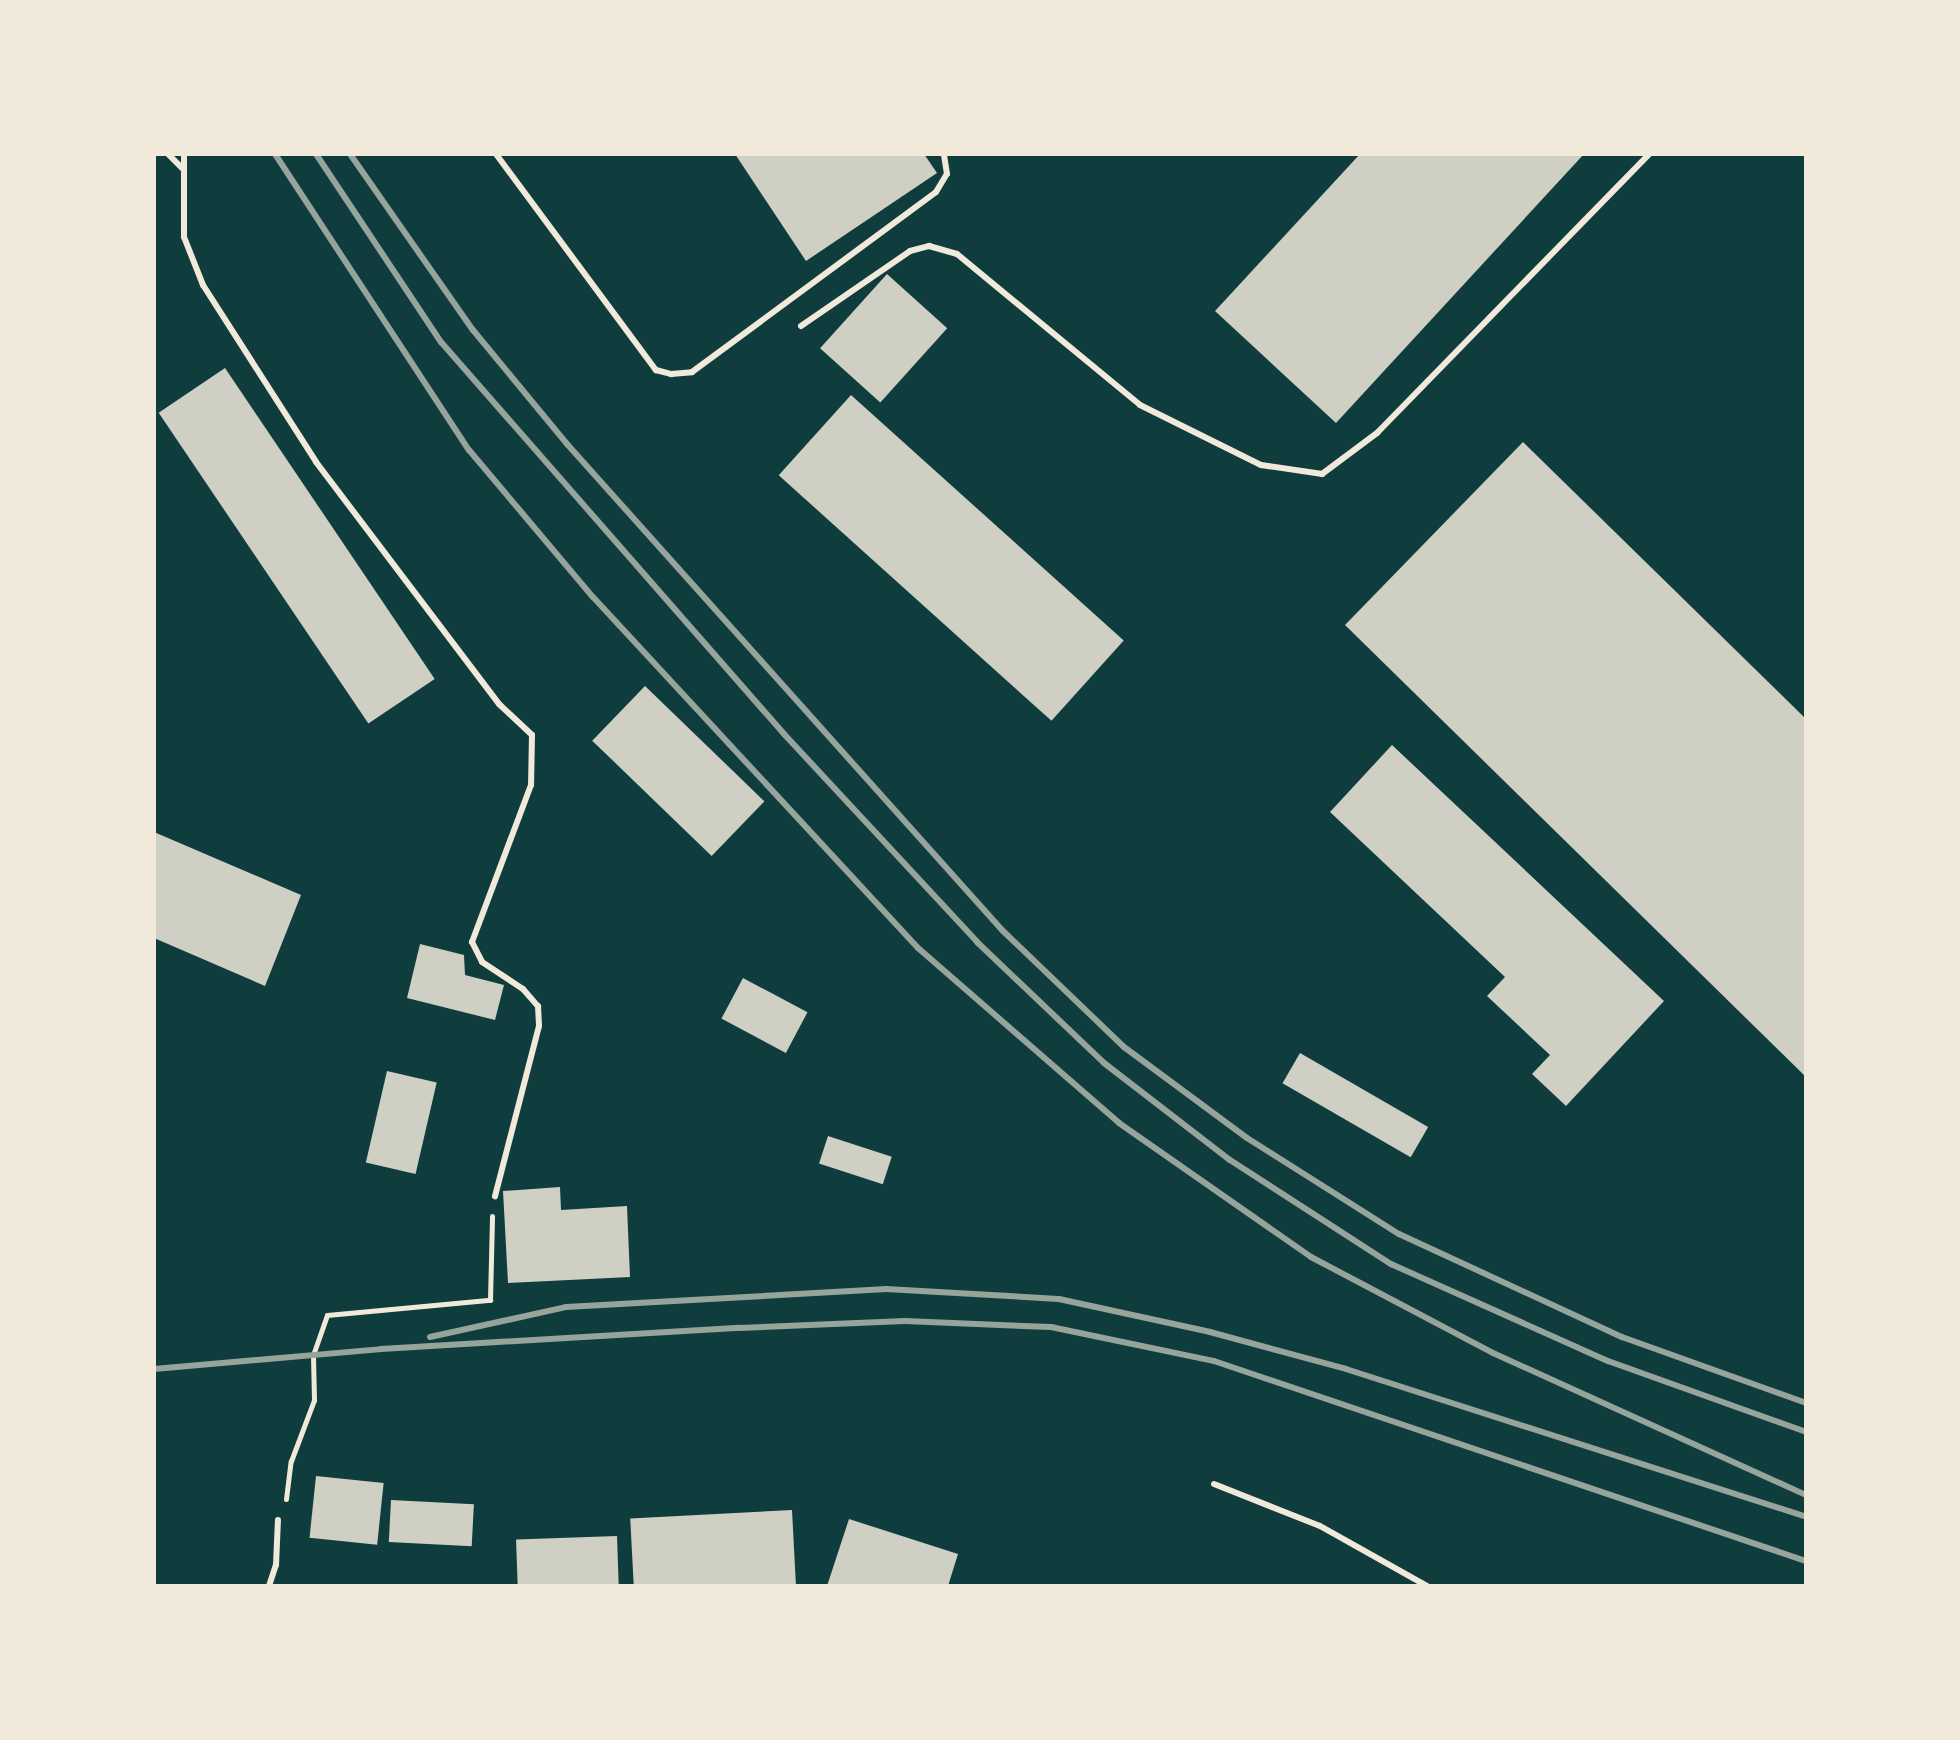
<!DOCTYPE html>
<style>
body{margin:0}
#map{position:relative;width:1960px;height:1740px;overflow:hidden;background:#0f3d3e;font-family:"PT Serif",serif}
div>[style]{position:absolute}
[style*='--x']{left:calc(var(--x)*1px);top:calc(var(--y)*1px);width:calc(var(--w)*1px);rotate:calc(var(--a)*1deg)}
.building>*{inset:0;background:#cfcfc3;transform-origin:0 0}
.path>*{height:5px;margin:-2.5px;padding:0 2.5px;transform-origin:2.5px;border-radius:2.5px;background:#f1e9da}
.service>*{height:6px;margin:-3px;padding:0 3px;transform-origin:3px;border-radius:3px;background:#f1e9da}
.rail>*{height:6px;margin:-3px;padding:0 3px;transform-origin:3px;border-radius:3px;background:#97a49c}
span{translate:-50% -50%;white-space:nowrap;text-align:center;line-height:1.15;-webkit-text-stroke:6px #f1e9da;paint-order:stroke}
.frame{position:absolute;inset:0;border:156px solid #f1e9da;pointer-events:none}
</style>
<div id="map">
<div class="building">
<i style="clip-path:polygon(735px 154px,924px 154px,937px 173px,806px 261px)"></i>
<i style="clip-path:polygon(1360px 154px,1584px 154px,1336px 423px,1215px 311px)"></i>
<i style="left:887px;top:274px;width:81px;height:100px;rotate:42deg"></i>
<i style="left:225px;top:368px;width:375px;height:80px;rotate:56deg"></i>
<i style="left:851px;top:395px;width:367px;height:108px;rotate:42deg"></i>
<i style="clip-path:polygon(1523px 442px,1806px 719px,1806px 1077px,1345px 625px)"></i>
<i style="left:645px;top:686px;width:166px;height:76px;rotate:44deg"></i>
<i style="clip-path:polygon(1392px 745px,1664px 1001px,1566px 1106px,1532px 1074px,1550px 1055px,1487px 996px,1505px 977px,1330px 812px)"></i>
<i style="clip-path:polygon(154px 832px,301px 895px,265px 986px,154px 938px)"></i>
<i style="clip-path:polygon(420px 944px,464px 955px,465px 975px,504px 985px,495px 1020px,407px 998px)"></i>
<i style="left:743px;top:978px;width:73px;height:46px;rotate:28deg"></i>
<i style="left:1300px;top:1053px;width:148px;height:35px;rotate:30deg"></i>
<i style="left:387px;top:1071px;width:51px;height:94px;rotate:13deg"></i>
<i style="left:828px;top:1136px;width:67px;height:29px;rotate:18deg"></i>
<i style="clip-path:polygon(560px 1187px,561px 1210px,627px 1206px,630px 1277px,508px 1283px,503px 1191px)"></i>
<i style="left:316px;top:1476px;width:68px;height:62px;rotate:6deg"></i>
<i style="left:391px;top:1500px;width:83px;height:42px;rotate:3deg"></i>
<i style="left:792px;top:1510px;width:76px;height:162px;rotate:87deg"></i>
<i style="clip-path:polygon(849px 1519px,958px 1554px,948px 1586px,827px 1586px)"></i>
<i style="left:617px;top:1536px;width:50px;height:101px;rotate:88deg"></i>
</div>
<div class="path">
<i style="--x:286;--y:1499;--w:38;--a:-83"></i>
<i style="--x:291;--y:1461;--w:65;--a:-69.3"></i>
<i style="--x:314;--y:1400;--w:45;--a:-91.3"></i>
<i style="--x:313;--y:1355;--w:42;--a:-70.7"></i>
<i style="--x:327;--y:1315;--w:164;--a:-5.3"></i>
<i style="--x:490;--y:1300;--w:84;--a:-88.6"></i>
</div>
<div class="service">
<i style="--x:168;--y:154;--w:20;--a:45"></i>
<i style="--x:184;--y:154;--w:83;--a:90"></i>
<i style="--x:184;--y:237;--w:52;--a:68.4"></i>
<i style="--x:203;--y:285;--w:210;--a:57.4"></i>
<i style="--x:316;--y:462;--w:303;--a:52.9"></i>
<i style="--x:499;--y:704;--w:45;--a:43.2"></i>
<i style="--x:532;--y:735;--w:50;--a:91.1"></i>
<i style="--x:531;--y:785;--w:168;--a:110.6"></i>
<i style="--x:472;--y:942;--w:22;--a:63"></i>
<i style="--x:482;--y:962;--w:49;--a:33.4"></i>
<i style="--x:523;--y:989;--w:23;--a:49"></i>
<i style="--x:538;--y:1006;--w:20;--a:87"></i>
<i style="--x:539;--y:1026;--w:176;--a:104.5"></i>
<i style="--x:496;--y:154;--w:269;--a:53.5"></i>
<i style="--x:656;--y:370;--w:16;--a:15"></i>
<i style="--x:671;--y:374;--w:21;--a:-5"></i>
<i style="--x:692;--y:372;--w:303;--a:-36.4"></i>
<i style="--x:936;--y:192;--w:21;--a:-59"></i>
<i style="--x:947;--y:174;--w:20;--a:-99"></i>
<i style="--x:801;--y:326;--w:132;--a:-34.5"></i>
<i style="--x:910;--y:251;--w:20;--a:-15"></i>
<i style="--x:929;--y:246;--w:29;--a:16"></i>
<i style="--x:957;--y:254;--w:237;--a:39.5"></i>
<i style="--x:1140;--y:405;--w:135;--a:26.4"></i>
<i style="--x:1261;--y:465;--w:62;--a:8.4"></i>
<i style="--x:1322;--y:474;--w:69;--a:-36.7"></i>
<i style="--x:1377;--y:433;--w:390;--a:-45.7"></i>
<i style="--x:1214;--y:1484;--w:114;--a:21.6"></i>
<i style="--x:1320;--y:1526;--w:123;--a:29.3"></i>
<i style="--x:269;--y:1586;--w:22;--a:-72"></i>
<i style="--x:276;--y:1565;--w:45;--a:-87.5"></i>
</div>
<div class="rail">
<i style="--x:275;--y:154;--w:354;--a:56.8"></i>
<i style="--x:469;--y:450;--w:192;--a:49.9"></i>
<i style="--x:593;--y:597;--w:478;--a:47.2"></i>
<i style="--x:918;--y:948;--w:267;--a:41"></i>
<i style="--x:1119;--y:1123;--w:234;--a:34.9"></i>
<i style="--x:1311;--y:1257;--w:206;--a:27.8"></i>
<i style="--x:1493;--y:1353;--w:344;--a:24.4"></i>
<i style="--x:316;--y:154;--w:226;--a:56.4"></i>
<i style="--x:441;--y:342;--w:521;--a:48.81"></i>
<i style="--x:784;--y:734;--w:284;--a:47.1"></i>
<i style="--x:977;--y:942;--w:175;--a:43.6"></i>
<i style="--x:1104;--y:1063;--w:159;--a:37.6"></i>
<i style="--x:1230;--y:1160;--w:192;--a:32.9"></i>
<i style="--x:1391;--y:1264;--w:238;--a:24.1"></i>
<i style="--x:1608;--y:1361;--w:210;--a:19.7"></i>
<i style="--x:350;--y:154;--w:215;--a:55.1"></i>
<i style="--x:473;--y:330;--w:148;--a:50.5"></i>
<i style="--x:567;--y:444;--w:652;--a:48.17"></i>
<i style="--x:1002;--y:930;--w:169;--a:43.8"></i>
<i style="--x:1124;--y:1047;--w:153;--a:36.5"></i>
<i style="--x:1247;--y:1138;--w:180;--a:32.3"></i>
<i style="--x:1399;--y:1234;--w:246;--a:24.8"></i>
<i style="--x:1622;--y:1337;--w:195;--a:19.7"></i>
<i style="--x:430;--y:1337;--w:139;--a:-12.4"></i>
<i style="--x:566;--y:1307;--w:321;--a:-3.2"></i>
<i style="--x:886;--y:1289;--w:173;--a:3.3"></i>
<i style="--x:1059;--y:1299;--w:155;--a:12.3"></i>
<i style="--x:1210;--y:1332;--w:141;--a:15.2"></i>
<i style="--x:1346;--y:1369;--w:483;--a:17.8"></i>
<i style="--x:154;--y:1369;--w:228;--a:-5"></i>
<i style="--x:381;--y:1349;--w:359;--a:-3.4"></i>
<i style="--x:739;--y:1328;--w:166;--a:-2.4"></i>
<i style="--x:905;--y:1321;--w:146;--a:2.4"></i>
<i style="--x:1051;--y:1327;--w:167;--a:11.8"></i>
<i style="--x:1214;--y:1361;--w:625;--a:18.67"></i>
</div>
<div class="frame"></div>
</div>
